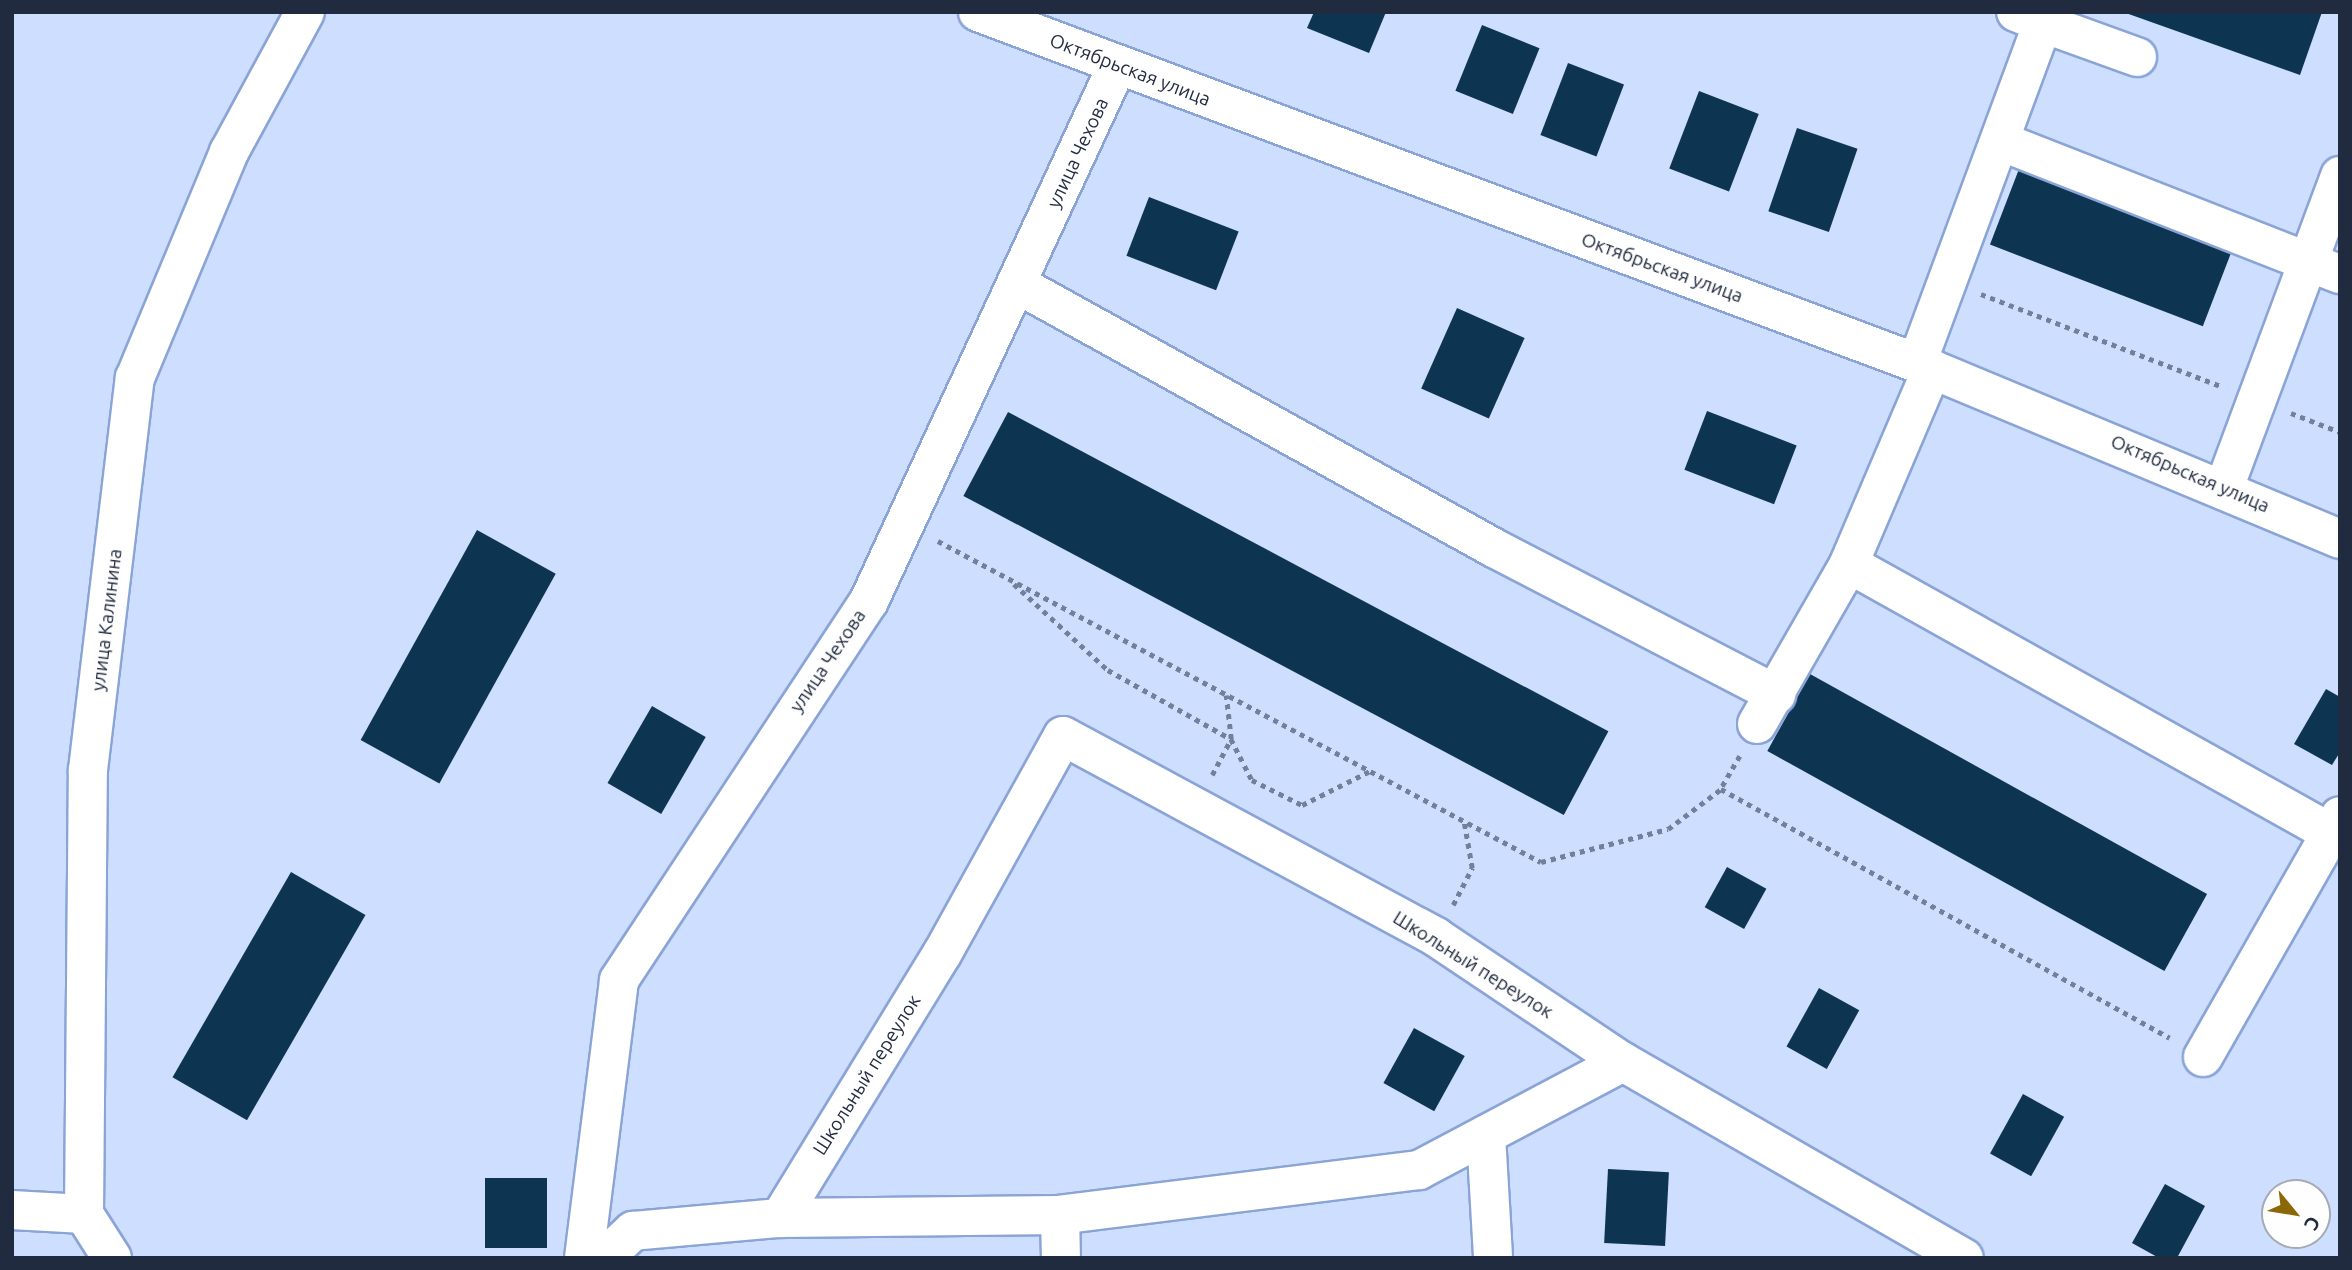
<!DOCTYPE html>
<meta charset="utf-8">
<style>
body{margin:0}
#map{position:relative;width:2352px;height:1270px;overflow:hidden;background:#cddefe;font-family:Ubuntu,sans-serif}
div>[style]{position:absolute}
[style*='--x']{left:calc(var(--x)*1px);top:calc(var(--y)*1px);width:calc(var(--w)*1px);rotate:calc(var(--a)*1deg)}
.building>*{inset:0;background:#0d3551;transform-origin:0 0}
.path>*{height:4.5px;margin-top:-2.25px;transform-origin:0;background:repeating-linear-gradient(90deg,#73809a 0 5px,transparent 0 10px)}
.roads{filter:drop-shadow(2px 0 #8aa4d6) drop-shadow(-2px 0 #8aa4d6) drop-shadow(0 2px #8aa4d6) drop-shadow(0 -2px #8aa4d6)}
.minor>*{height:38px;margin:-19px;padding:0 19px;transform-origin:19px;border-radius:19px;background:#fff}
span{translate:-50% -50%;white-space:nowrap;text-align:center;line-height:1.15;-webkit-text-stroke:7px #fefefe;paint-order:stroke}
.street-label{font-size:19px;color:#212b40}
.frame{position:absolute;inset:0;border:14px solid #212b40;pointer-events:none}
.north{position:absolute;left:2261px;top:1179px;width:70px;height:70px;box-sizing:border-box;background:#fefefe;border:2px solid #a6aab2;border-radius:50%;rotate:120deg;font-size:19px;font-weight:700;line-height:28px;text-align:center;color:#212b40}
.north::after{content:'';display:block;margin:auto;width:24px;height:32px;background:#8b6706;clip-path:polygon(50% 0,100% 100%,50% 72%,0 100%)}
</style>
<div id="map">
<div class="building">
<i style="clip-path:polygon(1314px 12px,1386px 12px,1369px 53px,1307px 28px)"></i>
<i style="clip-path:polygon(2123px 12px,2322px 12px,2300px 75px)"></i>
<i style="left:1482px;top:25px;width:62px;height:71px;rotate:22deg"></i>
<i style="left:1568px;top:63px;width:60px;height:77px;rotate:21deg"></i>
<i style="left:1699px;top:91px;width:64px;height:83px;rotate:21deg"></i>
<i style="left:1797px;top:128px;width:64px;height:88px;rotate:19deg"></i>
<i style="left:2019px;top:169px;width:228px;height:81px;rotate:21deg"></i>
<i style="left:1149px;top:197px;width:96px;height:63px;rotate:21deg"></i>
<i style="left:1457px;top:308px;width:74px;height:88px;rotate:24deg"></i>
<i style="left:1707px;top:411px;width:96px;height:63px;rotate:21deg"></i>
<i style="left:1008px;top:412px;width:680px;height:95px;rotate:28deg"></i>
<i style="left:477px;top:530px;width:90px;height:240px;rotate:29deg"></i>
<i style="left:1810px;top:674px;width:454px;height:88px;rotate:29deg"></i>
<i style="clip-path:polygon(2326px 689px,2340px 697px,2340px 752px,2332px 765px,2294px 744px)"></i>
<i style="left:652px;top:706px;width:62px;height:89px;rotate:30deg"></i>
<i style="left:1727px;top:867px;width:45px;height:46px;rotate:29deg"></i>
<i style="left:291px;top:872px;width:86px;height:237px;rotate:30deg"></i>
<i style="left:1819px;top:988px;width:46px;height:67px;rotate:29deg"></i>
<i style="left:1414px;top:1028px;width:58px;height:63px;rotate:29deg"></i>
<i style="left:2023px;top:1094px;width:47px;height:68px;rotate:29deg"></i>
<i style="left:1608px;top:1169px;width:61px;height:74px;rotate:3deg"></i>
<i style="left:485px;top:1178px;width:62px;height:70px"></i>
<i style="clip-path:polygon(2165px 1184px,2205px 1206px,2177px 1258px,2159px 1258px,2132px 1243px)"></i>
</div>
<div class="path">
<i style="--x:1981;--y:294;--w:257;--a:21"></i>
<i style="--x:2291;--y:413;--w:53;--a:21.2"></i>
<i style="--x:938;--y:541;--w:683;--a:28.03"></i>
<i style="--x:1541;--y:862;--w:131;--a:-14.6"></i>
<i style="--x:1668;--y:829;--w:66;--a:-37"></i>
<i style="--x:1014;--y:584;--w:127;--a:42.5"></i>
<i style="--x:1108;--y:670;--w:141;--a:29.3"></i>
<i style="--x:1231;--y:739;--w:46;--a:62.9"></i>
<i style="--x:1252;--y:780;--w:56;--a:26.6"></i>
<i style="--x:1302;--y:805;--w:76;--a:-26.6"></i>
<i style="--x:1740;--y:756;--w:38;--a:120"></i>
<i style="--x:1721;--y:789;--w:513;--a:29.01"></i>
<i style="--x:1212;--y:775;--w:41;--a:-62.2"></i>
<i style="--x:1231;--y:739;--w:44;--a:-96.5"></i>
<i style="--x:1453;--y:905;--w:42;--a:-62.8"></i>
<i style="--x:1472;--y:868;--w:47;--a:-99.9"></i>
</div>
<div class="roads">
<div class="minor">
<i style="--x:978;--y:12;--w:1002;--a:20.5"></i>
<i style="--x:1917;--y:363;--w:458;--a:22.6"></i>
<i style="--x:2043;--y:23;--w:100;--a:19.9"></i>
<i style="--x:2000;--y:141;--w:365;--a:21.4"></i>
<i style="--x:1017;--y:284;--w:545;--a:28.96"></i>
<i style="--x:1494;--y:548;--w:318;--a:27.4"></i>
<i style="--x:1917;--y:363;--w:363;--a:-69.7"></i>
<i style="--x:2043;--y:23;--w:29;--a:-158"></i>
<i style="--x:1932;--y:369;--w:212;--a:113.1"></i>
<i style="--x:1849;--y:564;--w:552;--a:29.17"></i>
<i style="--x:2331;--y:833;--w:19;--a:-62"></i>
<i style="--x:2224;--y:488;--w:333;--a:-69.6"></i>
<i style="--x:1757;--y:724;--w:185;--a:-60.1"></i>
<i style="--x:2203;--y:1057;--w:258;--a:-60.3"></i>
<i style="--x:1623;--y:1062;--w:231;--a:152.1"></i>
<i style="--x:1419;--y:1170;--w:362;--a:172.9"></i>
<i style="--x:1060;--y:1215;--w:280;--a:179.4"></i>
<i style="--x:780;--y:1218;--w:310;--a:-58.5"></i>
<i style="--x:942;--y:954;--w:249;--a:-61"></i>
<i style="--x:1063;--y:736;--w:424;--a:28.3"></i>
<i style="--x:1436;--y:937;--w:225;--a:33.8"></i>
<i style="--x:1623;--y:1062;--w:393;--a:29.9"></i>
<i style="--x:1486;--y:1135;--w:123;--a:86.7"></i>
<i style="--x:12;--y:1210;--w:72;--a:3.2"></i>
<i style="--x:1060;--y:1215;--w:43;--a:88.7"></i>
<i style="--x:112;--y:1258;--w:52;--a:-122.5"></i>
<i style="--x:84;--y:1214;--w:444;--a:-89.5"></i>
<i style="--x:88;--y:770;--w:395;--a:-83.2"></i>
<i style="--x:135;--y:378;--w:245;--a:-67.4"></i>
<i style="--x:229;--y:152;--w:159;--a:-61.5"></i>
<i style="--x:584;--y:1258;--w:280;--a:-82.8"></i>
<i style="--x:619;--y:980;--w:454;--a:-56.6"></i>
<i style="--x:869;--y:601;--w:590;--a:-65.13"></i>
<i style="--x:604;--y:1258;--w:40;--a:-43"></i>
<i style="--x:633;--y:1231;--w:148;--a:-5.1"></i>
</div>
</div>
<div class="street-label">
<span style="left:1130px;top:70px;rotate:21deg">Октябрьская улица</span>
<span style="left:1078px;top:153px;rotate:-65deg">улица Чехова</span>
<span style="left:1662px;top:268px;rotate:20deg">Октябрьская улица</span>
<span style="left:2190px;top:474px;rotate:23deg">Октябрьская улица</span>
<span style="left:107px;top:620px;rotate:-83deg">улица Калинина</span>
<span style="left:828px;top:661px;rotate:-56deg">улица Чехова</span>
<span style="left:1473px;top:965px;rotate:32deg">Школьный переулок</span>
<span style="left:867px;top:1075px;rotate:-58deg">Школьный переулок</span>
</div>
<div class="frame"></div>
<div class="north">С</div>
</div>
